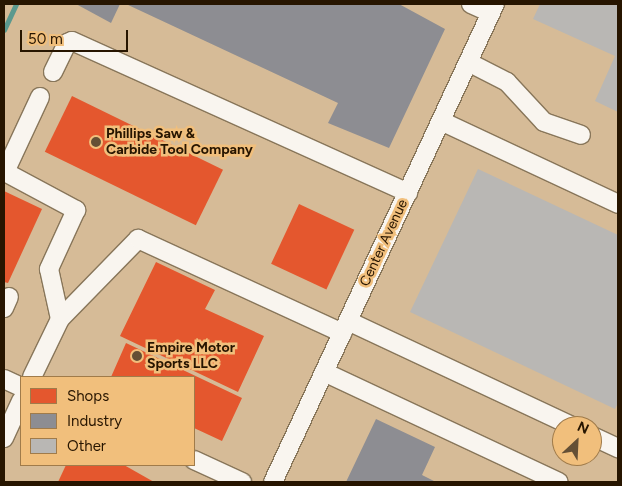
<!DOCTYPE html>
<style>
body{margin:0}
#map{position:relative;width:622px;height:486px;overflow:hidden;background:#d6bb97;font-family:Figtree,sans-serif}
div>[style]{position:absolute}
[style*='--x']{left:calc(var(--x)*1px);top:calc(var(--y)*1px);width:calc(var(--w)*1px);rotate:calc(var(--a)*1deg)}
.shops>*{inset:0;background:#e4572e;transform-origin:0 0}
.industry>*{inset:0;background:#8d8d92}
.stream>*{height:4.5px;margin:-2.25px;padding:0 2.25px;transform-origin:2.25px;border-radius:2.25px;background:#5b998e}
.building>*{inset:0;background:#b9b7b4}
.roads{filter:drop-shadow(1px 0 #88765a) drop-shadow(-1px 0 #88765a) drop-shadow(0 1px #88765a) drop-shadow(0 -1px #88765a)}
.minor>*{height:18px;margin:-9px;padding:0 9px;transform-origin:9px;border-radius:9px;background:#f9f5ef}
.dots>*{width:14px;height:14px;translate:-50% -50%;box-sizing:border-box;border:2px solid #f1bf7c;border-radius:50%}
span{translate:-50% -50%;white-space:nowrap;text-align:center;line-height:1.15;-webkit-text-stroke:5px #f1bf7c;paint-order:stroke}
.poi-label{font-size:14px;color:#271500;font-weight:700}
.left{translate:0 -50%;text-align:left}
.street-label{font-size:14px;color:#271500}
.frame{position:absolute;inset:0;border:5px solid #271500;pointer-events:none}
.legend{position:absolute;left:20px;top:376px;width:175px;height:90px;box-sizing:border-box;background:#f1bf7c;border:1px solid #a07b4a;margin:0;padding:6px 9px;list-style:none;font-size:15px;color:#271500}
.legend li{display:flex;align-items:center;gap:10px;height:25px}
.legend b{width:25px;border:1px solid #a07b4a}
.north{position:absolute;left:552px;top:416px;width:50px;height:50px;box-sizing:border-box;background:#f1bf7c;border:1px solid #a07b4a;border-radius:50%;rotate:25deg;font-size:14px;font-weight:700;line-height:20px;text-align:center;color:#271500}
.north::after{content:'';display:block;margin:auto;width:18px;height:22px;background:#644f35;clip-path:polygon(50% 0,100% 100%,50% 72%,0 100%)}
.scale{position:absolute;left:20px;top:30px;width:108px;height:22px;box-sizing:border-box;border:2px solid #271500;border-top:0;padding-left:6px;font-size:15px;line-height:18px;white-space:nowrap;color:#271500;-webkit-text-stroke:4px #f1bf7c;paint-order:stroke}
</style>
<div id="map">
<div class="shops">
<i style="left:72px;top:96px;width:168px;height:62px;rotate:26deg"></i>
<i style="clip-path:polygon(4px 191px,42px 209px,8px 283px,4px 282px)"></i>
<i style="left:299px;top:204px;width:61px;height:66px;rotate:25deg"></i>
<i style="clip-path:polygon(156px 262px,215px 290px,205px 309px,264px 336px,238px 392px,120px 336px)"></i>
<i style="clip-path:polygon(126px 343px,242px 398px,222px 441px,194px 428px,194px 377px,111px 377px)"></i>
<i style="clip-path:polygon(66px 465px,124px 465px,154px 482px,58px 482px)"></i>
</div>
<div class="industry">
<i style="clip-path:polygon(76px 4px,120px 4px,111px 23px)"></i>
<i style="clip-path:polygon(126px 4px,399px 4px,445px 29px,389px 148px,328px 123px,338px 103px)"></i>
<i style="clip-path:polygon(376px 419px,435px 447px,422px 475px,436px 482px,346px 482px)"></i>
</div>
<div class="stream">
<i style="--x:4;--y:30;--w:29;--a:-65"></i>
</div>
<div class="building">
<i style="clip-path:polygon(540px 4px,618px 4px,618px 112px,595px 101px,615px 56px,533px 19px)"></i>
<i style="clip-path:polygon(478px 169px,618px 235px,618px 403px,615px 409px,410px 312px)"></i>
</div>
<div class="roads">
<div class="minor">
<i style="--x:471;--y:4;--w:22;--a:24"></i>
<i style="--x:468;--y:62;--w:44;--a:27.1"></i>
<i style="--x:507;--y:82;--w:54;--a:47.2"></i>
<i style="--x:544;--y:122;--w:39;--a:19"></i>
<i style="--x:53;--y:72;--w:32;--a:-64"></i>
<i style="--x:67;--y:43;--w:5;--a:-22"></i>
<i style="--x:72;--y:41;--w:369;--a:24.3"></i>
<i style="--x:40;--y:97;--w:83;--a:115"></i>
<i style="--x:5;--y:172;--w:81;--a:28.2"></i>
<i style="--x:76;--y:210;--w:65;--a:114.6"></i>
<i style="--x:49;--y:269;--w:51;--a:77.6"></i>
<i style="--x:441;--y:121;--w:195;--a:25.1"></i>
<i style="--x:4;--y:308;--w:12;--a:-66"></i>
<i style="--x:348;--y:321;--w:247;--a:25.1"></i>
<i style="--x:324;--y:372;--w:259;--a:25.1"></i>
<i style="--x:32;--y:377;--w:64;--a:-64.2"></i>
<i style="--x:60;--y:319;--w:112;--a:-45.7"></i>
<i style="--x:138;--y:239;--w:225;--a:24.7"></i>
<i style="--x:4;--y:379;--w:19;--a:25"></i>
<i style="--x:592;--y:436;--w:29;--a:25"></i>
<i style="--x:4;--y:438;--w:41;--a:-65.3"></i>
<i style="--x:194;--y:460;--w:53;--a:24.6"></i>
<i style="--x:273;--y:482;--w:527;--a:-65.09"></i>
</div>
</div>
<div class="dots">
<i style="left:96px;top:142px;background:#644f35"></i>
<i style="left:137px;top:356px;background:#644f35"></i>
</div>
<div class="poi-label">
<span class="left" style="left:106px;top:142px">Phillips Saw &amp;<br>Carbide Tool Company</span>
<span class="left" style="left:147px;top:356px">Empire Motor<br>Sports LLC</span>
</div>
<div class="street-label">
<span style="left:384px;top:243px;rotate:-65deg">Center Avenue</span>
</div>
<div class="frame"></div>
<ul class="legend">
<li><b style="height:14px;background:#e4572e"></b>Shops</li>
<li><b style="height:14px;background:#8d8d92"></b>Industry</li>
<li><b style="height:14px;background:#b9b7b4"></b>Other</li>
</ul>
<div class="north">N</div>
<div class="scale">50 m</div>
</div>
